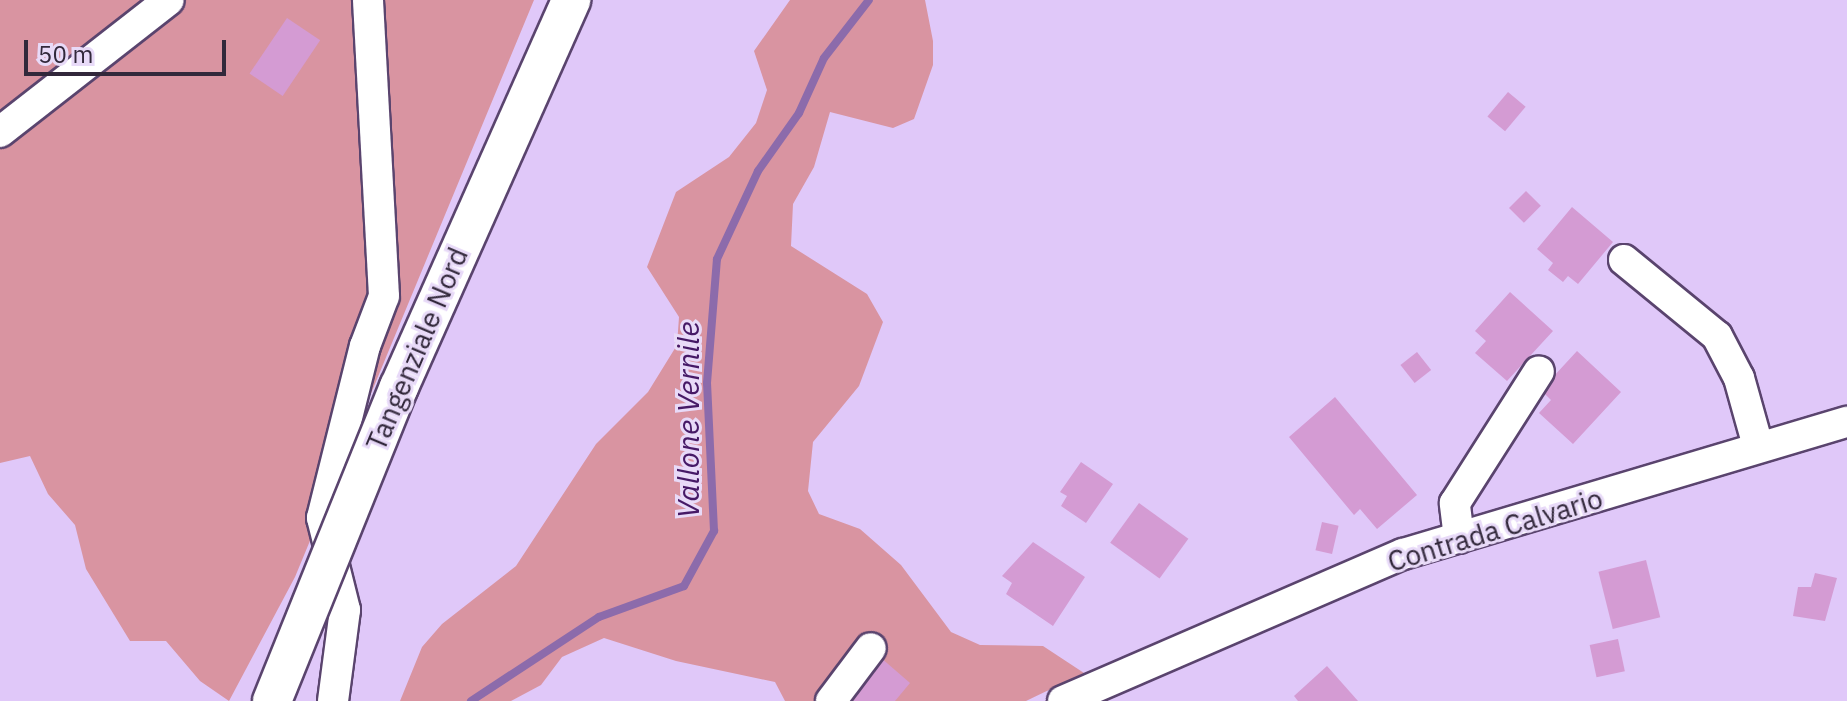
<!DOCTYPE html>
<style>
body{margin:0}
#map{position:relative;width:1847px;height:701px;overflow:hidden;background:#e0c8f9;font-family:"IBM Plex Sans",sans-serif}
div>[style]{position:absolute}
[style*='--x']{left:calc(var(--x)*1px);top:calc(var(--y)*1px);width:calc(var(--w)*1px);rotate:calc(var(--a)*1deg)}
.green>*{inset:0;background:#d994a1}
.stream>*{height:8px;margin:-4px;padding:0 4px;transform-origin:4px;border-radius:4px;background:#8c6bab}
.building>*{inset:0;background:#d49bd3;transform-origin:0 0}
.roads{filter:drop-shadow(2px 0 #5a446e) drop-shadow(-2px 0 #5a446e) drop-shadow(0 2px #5a446e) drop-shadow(0 -2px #5a446e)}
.minor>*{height:30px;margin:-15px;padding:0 15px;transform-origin:15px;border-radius:15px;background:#fff}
.bridges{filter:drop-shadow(2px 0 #5a446e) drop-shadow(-2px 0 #5a446e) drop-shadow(0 2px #5a446e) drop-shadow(0 -2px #5a446e)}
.major-bridge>*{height:38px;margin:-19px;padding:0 19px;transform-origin:19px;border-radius:19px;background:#fff}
span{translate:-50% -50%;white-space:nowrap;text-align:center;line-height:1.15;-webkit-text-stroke:6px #e8daf8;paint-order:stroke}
.street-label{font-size:28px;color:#32283b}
.water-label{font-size:30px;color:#461966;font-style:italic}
.scale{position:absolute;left:24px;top:40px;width:202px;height:36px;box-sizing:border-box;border:4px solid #32283b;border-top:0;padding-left:10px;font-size:24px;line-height:28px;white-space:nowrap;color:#32283b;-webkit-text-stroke:6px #e8daf8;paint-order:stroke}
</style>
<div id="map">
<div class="green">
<i style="clip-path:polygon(0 0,534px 0,295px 577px,229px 701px,200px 681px,166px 641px,130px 641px,86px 569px,75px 525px,48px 494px,30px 456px,0 463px)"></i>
<i style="clip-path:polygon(790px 0,925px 0,933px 41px,933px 65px,914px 119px,893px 128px,830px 112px,814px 167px,793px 204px,791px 246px,867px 294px,883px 322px,859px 386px,813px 442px,808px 491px,819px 514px,860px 529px,901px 565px,951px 632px,980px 645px,1043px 646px,1084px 673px,1026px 701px,785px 701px,775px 682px,676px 661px,604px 638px,562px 657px,541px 685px,511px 701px,400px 701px,422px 647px,442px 624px,516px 566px,596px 444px,648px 392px,677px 345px,679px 317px,647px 267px,676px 192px,729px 157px,756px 123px,767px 90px,754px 51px)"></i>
</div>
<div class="stream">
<i style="--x:471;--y:701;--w:153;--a:-33.3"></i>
<i style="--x:599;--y:617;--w:90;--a:-20"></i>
<i style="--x:684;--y:586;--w:63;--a:-61.4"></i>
<i style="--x:714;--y:531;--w:148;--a:-92.7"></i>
<i style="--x:707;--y:383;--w:124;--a:-85.4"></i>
<i style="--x:717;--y:259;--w:97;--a:-65"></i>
<i style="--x:758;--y:171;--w:71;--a:-54.7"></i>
<i style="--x:799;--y:113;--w:60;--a:-65.6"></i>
<i style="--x:824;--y:58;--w:73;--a:-52.2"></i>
</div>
<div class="building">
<i style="left:287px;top:18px;width:40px;height:67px;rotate:34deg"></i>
<i style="left:1508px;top:92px;width:23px;height:32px;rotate:40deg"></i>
<i style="left:1526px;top:191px;width:21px;height:24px;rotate:45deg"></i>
<i style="clip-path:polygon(1572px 207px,1613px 242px,1578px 284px,1568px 276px,1563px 282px,1548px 270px,1553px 263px,1537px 249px)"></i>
<i style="clip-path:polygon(1510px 292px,1553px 331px,1507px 381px,1475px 353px,1486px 341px,1475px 331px)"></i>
<i style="clip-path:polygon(1577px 351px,1621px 392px,1573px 444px,1539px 413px,1551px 400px,1541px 390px)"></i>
<i style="left:1417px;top:352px;width:23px;height:21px;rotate:52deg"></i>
<i style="clip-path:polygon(1335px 397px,1417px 495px,1377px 529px,1360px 509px,1354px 515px,1289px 437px)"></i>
<i style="clip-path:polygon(1081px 462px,1113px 484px,1086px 523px,1061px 506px,1067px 496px,1060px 492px)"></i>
<i style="left:1139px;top:503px;width:61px;height:49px;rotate:36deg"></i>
<i style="left:1322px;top:522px;width:17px;height:29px;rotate:13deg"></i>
<i style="clip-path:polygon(1033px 542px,1085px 577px,1053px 626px,1006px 594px,1012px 583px,1002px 576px)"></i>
<i style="left:1646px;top:560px;width:59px;height:49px;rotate:76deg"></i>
<i style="clip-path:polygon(1815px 573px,1837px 578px,1825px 621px,1793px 616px,1798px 587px,1811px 587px)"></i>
<i style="left:1618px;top:639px;width:33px;height:29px;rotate:78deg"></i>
<i style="clip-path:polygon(880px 657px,910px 683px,895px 701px,842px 701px)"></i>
<i style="clip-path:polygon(1327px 666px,1358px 701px,1298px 701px,1294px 696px)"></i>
</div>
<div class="roads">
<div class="minor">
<i style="--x:0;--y:132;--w:214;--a:-38"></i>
<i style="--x:1624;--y:260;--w:120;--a:39.3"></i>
<i style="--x:1717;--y:336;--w:47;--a:62.4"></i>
<i style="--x:1739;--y:378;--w:71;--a:74.4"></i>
<i style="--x:1459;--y:538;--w:35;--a:-97"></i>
<i style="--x:1455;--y:503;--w:156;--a:-57.5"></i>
<i style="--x:333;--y:701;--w:92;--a:-82.5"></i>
<i style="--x:345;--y:610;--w:95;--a:-104"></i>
<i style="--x:322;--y:518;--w:177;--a:-76"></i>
<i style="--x:365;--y:346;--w:53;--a:-69.2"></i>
<i style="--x:384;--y:296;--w:296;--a:-93.1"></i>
<i style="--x:831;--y:701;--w:66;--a:-53"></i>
<i style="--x:1063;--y:701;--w:370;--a:-23.4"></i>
<i style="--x:1403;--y:554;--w:463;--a:-16.6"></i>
</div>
</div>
<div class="bridges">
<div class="major-bridge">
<i style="--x:272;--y:701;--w:339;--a:-68"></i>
<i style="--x:399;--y:387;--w:424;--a:-66"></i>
</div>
</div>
<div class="street-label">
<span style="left:417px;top:349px;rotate:-67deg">Tangenziale Nord</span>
<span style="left:1495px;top:530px;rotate:-17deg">Contrada Calvario</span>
</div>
<div class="water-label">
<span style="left:688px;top:420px;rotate:-90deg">Vallone Vernile</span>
</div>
<div class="scale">50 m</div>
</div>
